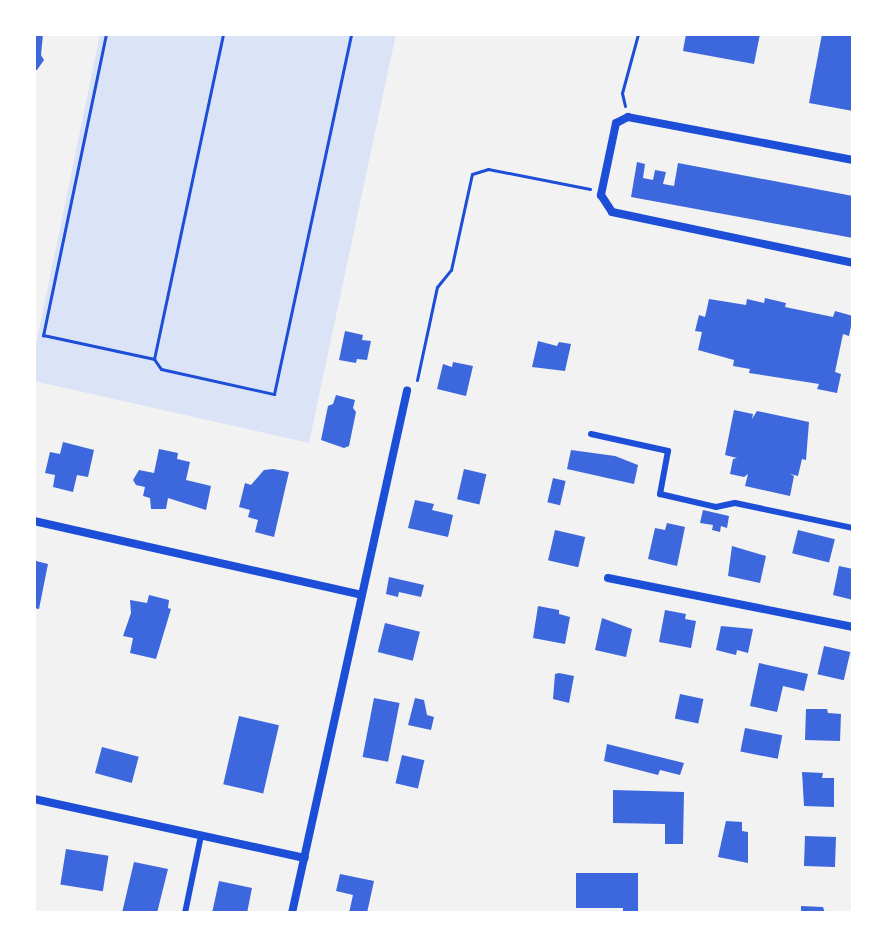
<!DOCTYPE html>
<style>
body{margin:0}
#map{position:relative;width:887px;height:947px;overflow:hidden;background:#f2f2f2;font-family:"PT Sans",sans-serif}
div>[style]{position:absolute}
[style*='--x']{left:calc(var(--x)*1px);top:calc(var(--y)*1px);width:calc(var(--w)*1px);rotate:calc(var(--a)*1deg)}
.green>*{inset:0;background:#dbe4f7}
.building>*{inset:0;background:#3d67dc;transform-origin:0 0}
.path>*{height:3px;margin:-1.5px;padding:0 1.5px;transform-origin:1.5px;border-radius:1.5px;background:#1d4ed8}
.service>*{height:6px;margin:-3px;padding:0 3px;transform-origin:3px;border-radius:3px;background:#1d4ed8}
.minor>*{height:8px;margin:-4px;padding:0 4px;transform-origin:4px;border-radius:4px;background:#1d4ed8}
span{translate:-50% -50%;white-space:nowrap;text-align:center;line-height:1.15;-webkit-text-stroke:6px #fff;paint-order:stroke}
.frame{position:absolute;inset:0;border:36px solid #fff;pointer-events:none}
</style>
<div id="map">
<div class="green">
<i style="clip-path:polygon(100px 34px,396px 34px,309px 443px,34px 381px,34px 354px)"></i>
</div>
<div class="building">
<i style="clip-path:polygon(34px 34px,43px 34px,41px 55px,44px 60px,37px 70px,34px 70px)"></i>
<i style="clip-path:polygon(686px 34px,760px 34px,754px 64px,683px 51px)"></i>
<i style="clip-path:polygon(822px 34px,853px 34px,853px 111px,809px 103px)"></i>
<i style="clip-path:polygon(637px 162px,645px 164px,643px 178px,653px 180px,655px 170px,666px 172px,663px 184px,674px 186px,678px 163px,853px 196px,853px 238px,631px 197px)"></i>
<i style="clip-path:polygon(765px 298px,786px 303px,785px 307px,833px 317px,835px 311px,853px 316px,849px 336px,843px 334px,835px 372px,841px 374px,837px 393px,817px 389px,819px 384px,749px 373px,750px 369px,733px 366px,734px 360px,698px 350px,702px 332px,695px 331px,699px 315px,705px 317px,709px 299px,746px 305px,747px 299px,764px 303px)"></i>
<i style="clip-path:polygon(345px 331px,363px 335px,362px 340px,371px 341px,367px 360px,357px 359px,356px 363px,339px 360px)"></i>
<i style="clip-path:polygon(538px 341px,557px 346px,559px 342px,571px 344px,565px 371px,532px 367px)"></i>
<i style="clip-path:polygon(453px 362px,473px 366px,466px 396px,437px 389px,443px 364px,452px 367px)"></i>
<i style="clip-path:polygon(336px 395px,355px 400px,353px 408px,356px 412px,349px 446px,344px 448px,321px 440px,328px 406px,333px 404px)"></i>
<i style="clip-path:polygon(734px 410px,753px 414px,752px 419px,757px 411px,809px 422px,806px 460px,802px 459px,798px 476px,790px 474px,794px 476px,790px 496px,745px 486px,748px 474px,744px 477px,730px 474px,733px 459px,737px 458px,725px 455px)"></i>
<i style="clip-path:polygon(63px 442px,94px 450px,88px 477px,77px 475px,73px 492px,53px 487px,55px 475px,45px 473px,50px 452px,60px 454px)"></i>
<i style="clip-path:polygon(159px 449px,178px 453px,177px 459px,190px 462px,186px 480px,211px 486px,206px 510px,168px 498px,166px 509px,151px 509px,150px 498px,143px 496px,145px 487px,136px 485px,133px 480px,139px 470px,154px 473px)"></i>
<i style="clip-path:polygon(571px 450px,615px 456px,638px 465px,634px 484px,567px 469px)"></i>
<i style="clip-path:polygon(273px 469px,289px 472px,274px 537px,255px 532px,258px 520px,248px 517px,250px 510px,239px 507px,245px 483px,251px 485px,264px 470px)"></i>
<i style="left:464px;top:469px;width:23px;height:31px;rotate:13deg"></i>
<i style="left:553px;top:478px;width:13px;height:25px;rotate:13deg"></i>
<i style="clip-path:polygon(415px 500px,434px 504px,432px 510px,453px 515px,448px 537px,408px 528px)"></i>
<i style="clip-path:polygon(703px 510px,729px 516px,727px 528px,721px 526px,720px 532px,712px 530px,713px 525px,700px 523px)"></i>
<i style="clip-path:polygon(667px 523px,685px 527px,677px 566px,648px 559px,655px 528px,665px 530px)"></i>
<i style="left:555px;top:530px;width:31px;height:31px;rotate:13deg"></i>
<i style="left:798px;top:530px;width:38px;height:24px;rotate:14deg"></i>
<i style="clip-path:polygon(732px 546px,766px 556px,760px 583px,728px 576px)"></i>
<i style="clip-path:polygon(36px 561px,48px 564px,39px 609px,34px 608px)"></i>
<i style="clip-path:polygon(839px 566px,853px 569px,853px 600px,833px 595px)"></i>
<i style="clip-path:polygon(389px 577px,424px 585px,421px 597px,399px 592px,398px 597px,386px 594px)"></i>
<i style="clip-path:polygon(149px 595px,169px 600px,168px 608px,171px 609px,156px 659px,130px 653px,133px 638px,123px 636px,131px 613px,130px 600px,147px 603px)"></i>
<i style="clip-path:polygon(538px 606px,559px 610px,559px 614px,570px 617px,565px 644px,533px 638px)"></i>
<i style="clip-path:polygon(665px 610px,686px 614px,685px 619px,696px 621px,691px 648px,659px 642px)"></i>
<i style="clip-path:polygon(602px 618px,632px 629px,626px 657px,595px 650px)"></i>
<i style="left:385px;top:623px;width:36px;height:30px;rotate:14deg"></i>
<i style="clip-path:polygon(721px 626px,753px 629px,748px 653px,737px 650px,736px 655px,716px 650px)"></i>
<i style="left:824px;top:646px;width:27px;height:29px;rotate:13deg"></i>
<i style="clip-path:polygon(759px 663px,808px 674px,804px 691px,783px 686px,777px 712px,750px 706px)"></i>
<i style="clip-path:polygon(559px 673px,574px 676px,569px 703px,553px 699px,555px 674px)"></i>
<i style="left:680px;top:694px;width:24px;height:25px;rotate:12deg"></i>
<i style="left:374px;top:698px;width:26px;height:60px;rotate:11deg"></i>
<i style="clip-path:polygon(415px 698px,424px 700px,427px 715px,434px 717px,431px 730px,408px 725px)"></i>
<i style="clip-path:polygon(806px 709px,827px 709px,828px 713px,841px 714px,840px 741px,805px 740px)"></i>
<i style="left:239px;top:716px;width:41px;height:70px;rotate:13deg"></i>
<i style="left:745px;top:728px;width:38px;height:24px;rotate:11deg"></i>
<i style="clip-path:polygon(607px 744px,684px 763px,680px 775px,660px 770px,658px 775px,604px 761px)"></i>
<i style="left:102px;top:747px;width:38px;height:27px;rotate:15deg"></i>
<i style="left:402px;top:755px;width:23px;height:29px;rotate:13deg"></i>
<i style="clip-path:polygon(802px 772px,823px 773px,822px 778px,834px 778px,834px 807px,804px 806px)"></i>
<i style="clip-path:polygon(613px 790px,684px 792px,683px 844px,665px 844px,665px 824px,613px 823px)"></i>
<i style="clip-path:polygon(726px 821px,742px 822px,742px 831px,748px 832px,748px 863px,718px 857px)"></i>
<i style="left:805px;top:836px;width:31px;height:30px;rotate:2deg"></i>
<i style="left:66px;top:849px;width:43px;height:36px;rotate:9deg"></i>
<i style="clip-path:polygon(134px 862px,168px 869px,157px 913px,122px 913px)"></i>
<i style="clip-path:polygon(576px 873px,638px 873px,638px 913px,623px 913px,623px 908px,576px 908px)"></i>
<i style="clip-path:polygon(340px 874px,374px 881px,367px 913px,349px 913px,353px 895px,336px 891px)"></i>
<i style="clip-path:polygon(219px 881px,252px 888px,247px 913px,212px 913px)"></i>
<i style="clip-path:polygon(801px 906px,823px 907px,825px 913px,801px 913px)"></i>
</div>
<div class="path">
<i style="--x:106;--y:34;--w:308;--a:101.8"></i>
<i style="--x:43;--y:335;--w:114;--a:12.2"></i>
<i style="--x:154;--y:359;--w:12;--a:55"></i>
<i style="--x:161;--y:369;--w:116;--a:12.5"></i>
<i style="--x:274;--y:394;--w:368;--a:-77.9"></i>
<i style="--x:625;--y:106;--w:13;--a:-103"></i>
<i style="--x:622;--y:93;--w:61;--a:-74.8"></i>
<i style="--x:154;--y:359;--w:332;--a:-78"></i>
<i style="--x:417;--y:380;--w:95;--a:-77.9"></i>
<i style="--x:437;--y:287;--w:22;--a:-51"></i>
<i style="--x:451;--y:270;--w:98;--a:-77.7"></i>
<i style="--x:472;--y:174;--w:17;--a:-17"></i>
<i style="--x:488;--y:169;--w:104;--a:11.1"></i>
</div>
<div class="service">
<i style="--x:591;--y:434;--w:79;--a:12.4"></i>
<i style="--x:668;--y:451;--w:44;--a:100.5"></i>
<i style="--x:660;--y:494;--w:57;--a:13.1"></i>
<i style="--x:716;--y:507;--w:19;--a:-12"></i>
<i style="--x:735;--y:503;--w:121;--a:12"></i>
<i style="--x:185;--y:913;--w:79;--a:-78.3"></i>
</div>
<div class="minor">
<i style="--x:853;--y:160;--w:229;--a:-169.2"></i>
<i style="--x:628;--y:117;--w:13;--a:153"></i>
<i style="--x:616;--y:123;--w:74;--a:101.8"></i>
<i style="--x:601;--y:195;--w:20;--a:57"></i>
<i style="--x:612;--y:212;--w:246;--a:11.9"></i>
<i style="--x:34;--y:521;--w:336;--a:12.7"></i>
<i style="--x:608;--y:578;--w:250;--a:11.3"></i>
<i style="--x:34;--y:799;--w:277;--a:12.3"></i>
<i style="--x:292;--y:913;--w:535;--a:-77.58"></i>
</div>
<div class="frame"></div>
</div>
